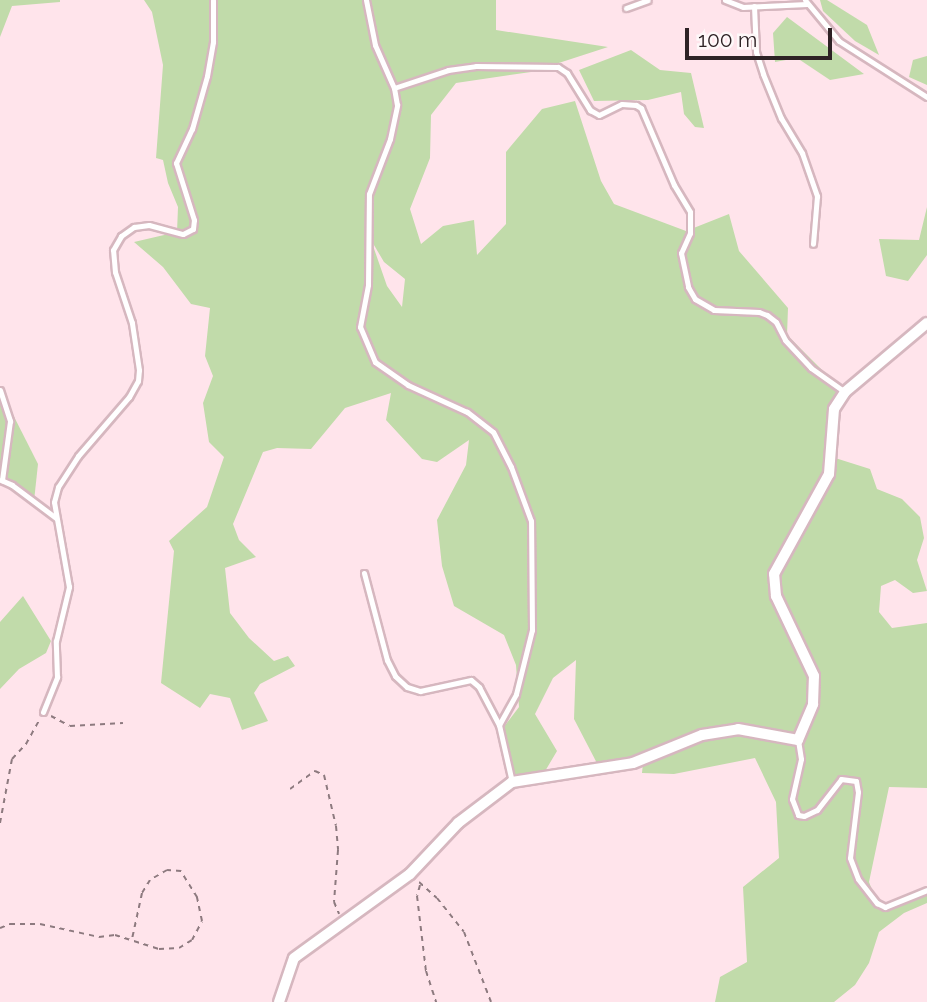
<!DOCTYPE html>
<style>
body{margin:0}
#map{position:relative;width:927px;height:1002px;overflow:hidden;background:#ffe4eb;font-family:Raleway,sans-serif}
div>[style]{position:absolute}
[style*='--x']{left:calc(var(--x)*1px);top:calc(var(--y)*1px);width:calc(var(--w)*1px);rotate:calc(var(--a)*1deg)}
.green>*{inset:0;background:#c1dbaa}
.path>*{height:2px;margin-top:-1px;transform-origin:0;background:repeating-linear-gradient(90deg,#8d7a7f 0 5px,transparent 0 10px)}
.roads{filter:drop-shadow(2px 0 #d6b7bf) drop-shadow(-2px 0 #d6b7bf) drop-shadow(0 2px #d6b7bf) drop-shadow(0 -2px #d6b7bf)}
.lane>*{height:5px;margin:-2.5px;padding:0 2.5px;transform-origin:2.5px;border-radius:2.5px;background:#fff}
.street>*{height:10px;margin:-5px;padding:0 5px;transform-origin:5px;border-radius:5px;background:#fff}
span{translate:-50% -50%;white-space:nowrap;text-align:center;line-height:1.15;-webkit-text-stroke:5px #fef8f9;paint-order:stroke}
.scale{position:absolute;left:685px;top:28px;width:147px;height:32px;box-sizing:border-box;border:4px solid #2e2225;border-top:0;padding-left:9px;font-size:21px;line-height:24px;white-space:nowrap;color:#2e2225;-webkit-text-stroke:5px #fef8f9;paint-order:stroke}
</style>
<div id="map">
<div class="green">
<i style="clip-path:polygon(0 0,60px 0,60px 2px,12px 6px,0 37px)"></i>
<i style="clip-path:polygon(evenodd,144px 0,496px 0,496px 30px,608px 47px,531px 72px,456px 83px,431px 115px,430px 158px,410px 209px,421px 244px,443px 226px,474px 220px,477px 255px,506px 224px,506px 152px,542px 109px,575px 101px,601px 181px,614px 204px,686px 231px,729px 214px,739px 251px,788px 308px,787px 335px,841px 389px,832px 457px,870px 469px,877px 489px,902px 499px,920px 517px,924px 538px,917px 560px,927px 591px,913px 593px,895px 580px,881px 586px,879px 612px,892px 628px,927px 623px,927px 788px,889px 787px,869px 882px,877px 903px,891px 906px,927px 890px,927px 903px,904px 913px,879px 932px,869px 963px,855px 985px,834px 1002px,715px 1002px,720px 977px,747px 962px,743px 887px,779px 858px,776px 802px,755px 758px,674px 774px,642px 773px,644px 753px,600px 769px,574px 719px,576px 660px,553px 678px,535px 714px,557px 751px,541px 778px,512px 782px,500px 732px,519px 707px,516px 665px,504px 635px,454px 606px,442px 566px,437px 520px,466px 465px,469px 440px,437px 462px,422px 459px,386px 420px,391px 393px,345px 408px,311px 449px,277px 448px,263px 452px,233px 524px,239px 540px,256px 557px,225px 568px,230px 613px,249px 638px,274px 661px,288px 656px,295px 666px,260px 684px,254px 693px,268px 721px,242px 730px,230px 698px,210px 694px,200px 708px,161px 683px,174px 551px,169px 541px,207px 507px,224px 457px,209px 442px,203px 403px,213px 376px,205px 356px,210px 308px,191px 304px,163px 267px,134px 242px,177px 232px,178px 207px,168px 183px,163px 160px,156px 158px,163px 65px,152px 12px,144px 0,371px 240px,384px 262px,405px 279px,402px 307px,387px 286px,371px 240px)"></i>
<i style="clip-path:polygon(820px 0,827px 0,867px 25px,879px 55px,855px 41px,823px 11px)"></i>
<i style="clip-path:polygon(787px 17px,864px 74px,830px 80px,797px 58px,775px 62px,773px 33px)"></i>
<i style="clip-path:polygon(631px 50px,660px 70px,691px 73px,704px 128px,695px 127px,684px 114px,681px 92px,648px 100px,594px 101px,579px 70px)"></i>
<i style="clip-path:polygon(927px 56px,927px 85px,909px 77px,913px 60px)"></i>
<i style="clip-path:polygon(927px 207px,927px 255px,908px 281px,886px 276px,879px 239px,919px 240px)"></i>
<i style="clip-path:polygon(0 389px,38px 464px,34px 501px,0 480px)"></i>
<i style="clip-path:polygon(23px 596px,51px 641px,46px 653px,19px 669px,0 689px,0 622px)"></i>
</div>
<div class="path">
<i style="--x:51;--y:716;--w:21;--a:28"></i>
<i style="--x:70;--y:726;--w:53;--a:-3.2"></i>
<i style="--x:290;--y:789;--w:31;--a:-36"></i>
<i style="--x:315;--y:771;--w:10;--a:24"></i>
<i style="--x:324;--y:775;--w:52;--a:76.8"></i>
<i style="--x:336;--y:826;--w:24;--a:85"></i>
<i style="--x:338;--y:850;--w:52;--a:94.4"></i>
<i style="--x:334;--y:902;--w:13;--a:67"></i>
<i style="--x:0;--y:823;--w:65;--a:-79.4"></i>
<i style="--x:12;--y:759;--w:21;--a:-47"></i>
<i style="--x:26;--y:744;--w:29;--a:-61"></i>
<i style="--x:419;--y:882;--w:24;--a:42"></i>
<i style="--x:437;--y:898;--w:43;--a:51.5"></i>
<i style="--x:464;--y:932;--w:75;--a:68.9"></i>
<i style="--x:420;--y:885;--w:11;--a:105"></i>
<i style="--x:417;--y:896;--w:76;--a:83.2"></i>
<i style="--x:426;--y:971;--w:33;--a:72"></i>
<i style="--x:0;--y:928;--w:11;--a:-22"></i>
<i style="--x:10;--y:924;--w:30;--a:0"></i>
<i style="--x:40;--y:924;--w:60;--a:12.4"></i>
<i style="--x:99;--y:937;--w:16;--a:-7"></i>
<i style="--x:115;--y:935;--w:46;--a:17.7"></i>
<i style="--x:159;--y:949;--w:20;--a:-3"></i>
<i style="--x:179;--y:948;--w:15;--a:-32"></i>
<i style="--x:192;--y:940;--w:21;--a:-62"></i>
<i style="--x:202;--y:921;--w:25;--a:-102"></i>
<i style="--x:197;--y:897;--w:31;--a:-122"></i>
<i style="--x:181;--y:871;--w:14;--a:-176"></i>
<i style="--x:167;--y:870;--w:20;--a:150"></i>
<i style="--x:150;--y:880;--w:15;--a:122"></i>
<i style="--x:142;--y:893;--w:47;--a:102.3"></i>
</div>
<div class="roads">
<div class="lane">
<i style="--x:366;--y:0;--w:46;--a:78.7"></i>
<i style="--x:375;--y:45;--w:47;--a:66.2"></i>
<i style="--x:725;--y:0;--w:19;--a:21"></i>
<i style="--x:743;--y:7;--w:64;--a:-2.7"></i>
<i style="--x:805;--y:0;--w:53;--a:50.3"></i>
<i style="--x:839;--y:41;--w:104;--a:32.5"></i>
<i style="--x:754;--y:6;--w:46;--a:87.5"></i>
<i style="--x:756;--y:52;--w:23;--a:72"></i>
<i style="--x:763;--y:74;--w:48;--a:67.8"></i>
<i style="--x:781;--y:118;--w:41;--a:59"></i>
<i style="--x:802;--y:153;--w:46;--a:70.8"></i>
<i style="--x:817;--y:196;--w:48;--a:94.8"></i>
<i style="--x:626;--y:8;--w:23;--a:-20"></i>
<i style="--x:0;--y:390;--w:33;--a:72"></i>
<i style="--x:10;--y:421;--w:60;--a:97.7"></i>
<i style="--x:1;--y:480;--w:12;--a:24"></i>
<i style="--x:12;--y:485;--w:55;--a:36.9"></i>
<i style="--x:364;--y:573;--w:90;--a:75.2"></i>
<i style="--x:387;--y:660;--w:18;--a:63"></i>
<i style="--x:395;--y:676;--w:16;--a:43"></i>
<i style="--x:407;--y:687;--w:14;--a:17"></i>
<i style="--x:420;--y:691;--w:52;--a:-12.2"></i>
<i style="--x:471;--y:680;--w:11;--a:41"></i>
<i style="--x:479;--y:687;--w:43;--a:62.2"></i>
<i style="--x:43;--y:712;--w:38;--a:-68"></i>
<i style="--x:57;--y:677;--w:36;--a:-92"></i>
<i style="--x:56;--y:641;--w:56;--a:-76.5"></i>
<i style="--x:69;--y:587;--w:86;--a:-100"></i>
<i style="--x:54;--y:502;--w:16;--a:-75"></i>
<i style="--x:58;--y:487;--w:37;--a:-57"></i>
<i style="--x:78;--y:456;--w:78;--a:-49.2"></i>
<i style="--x:129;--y:397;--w:18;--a:-61"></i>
<i style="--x:138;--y:381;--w:11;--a:-85"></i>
<i style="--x:139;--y:370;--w:48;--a:-98.5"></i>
<i style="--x:132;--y:323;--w:54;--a:-108.4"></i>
<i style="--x:115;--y:272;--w:22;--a:-95"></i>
<i style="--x:113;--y:250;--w:16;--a:-60"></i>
<i style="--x:121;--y:236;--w:16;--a:-35"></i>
<i style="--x:134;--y:227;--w:15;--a:-8"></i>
<i style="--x:149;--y:225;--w:35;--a:15"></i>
<i style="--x:183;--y:234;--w:11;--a:-27"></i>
<i style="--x:193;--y:229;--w:9;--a:-84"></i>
<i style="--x:194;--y:220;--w:60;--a:-107.5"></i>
<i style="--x:176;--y:163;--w:38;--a:-65"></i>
<i style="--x:192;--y:129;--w:55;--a:-74.2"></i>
<i style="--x:207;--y:76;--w:35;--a:-80"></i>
<i style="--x:213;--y:42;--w:42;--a:-90"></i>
<i style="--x:798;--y:740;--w:19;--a:81"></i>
<i style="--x:801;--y:759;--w:41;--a:102.7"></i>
<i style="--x:792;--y:799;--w:17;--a:69"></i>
<i style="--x:798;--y:815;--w:6;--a:9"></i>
<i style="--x:804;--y:816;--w:14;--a:-25"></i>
<i style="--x:817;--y:810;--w:39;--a:-52"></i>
<i style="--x:841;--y:779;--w:15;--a:8"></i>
<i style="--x:856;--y:781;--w:11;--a:80"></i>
<i style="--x:858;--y:792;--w:66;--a:96.9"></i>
<i style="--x:850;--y:858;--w:22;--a:69"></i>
<i style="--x:858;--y:879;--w:31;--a:52"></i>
<i style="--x:877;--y:903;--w:9;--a:27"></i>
<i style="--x:885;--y:907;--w:45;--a:-22"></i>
<i style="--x:512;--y:782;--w:58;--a:-102.8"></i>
<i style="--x:499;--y:725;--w:35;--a:-61"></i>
<i style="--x:516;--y:694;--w:66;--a:-76"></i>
<i style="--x:532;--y:630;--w:109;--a:-90.5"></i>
<i style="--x:531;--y:521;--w:58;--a:-110.3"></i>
<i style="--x:511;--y:467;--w:39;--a:-117"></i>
<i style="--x:493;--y:432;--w:33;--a:-142"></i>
<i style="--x:467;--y:412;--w:65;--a:-155.4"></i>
<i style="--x:408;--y:385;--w:40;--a:-145.1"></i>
<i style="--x:375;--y:362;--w:38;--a:-113"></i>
<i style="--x:360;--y:327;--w:43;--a:-79.2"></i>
<i style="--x:368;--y:285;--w:91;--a:-89.4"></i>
<i style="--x:369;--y:194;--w:59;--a:-69.1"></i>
<i style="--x:390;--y:139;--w:35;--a:-78"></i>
<i style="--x:397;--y:105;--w:17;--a:-100"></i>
<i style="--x:394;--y:88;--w:57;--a:-18.4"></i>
<i style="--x:448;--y:70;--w:28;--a:-8"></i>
<i style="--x:476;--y:66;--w:82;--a:0.7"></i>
<i style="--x:558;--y:67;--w:11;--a:34"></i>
<i style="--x:567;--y:73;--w:44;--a:58.1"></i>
<i style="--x:590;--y:110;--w:10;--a:29"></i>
<i style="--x:599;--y:115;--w:25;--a:-26"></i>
<i style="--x:622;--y:104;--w:14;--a:4"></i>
<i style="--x:636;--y:105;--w:6;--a:31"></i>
<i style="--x:641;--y:108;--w:84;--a:66.8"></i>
<i style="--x:674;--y:185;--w:31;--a:59"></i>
<i style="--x:690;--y:212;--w:21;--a:90"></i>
<i style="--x:690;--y:233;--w:22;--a:114"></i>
<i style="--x:681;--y:253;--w:35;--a:78"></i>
<i style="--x:688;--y:287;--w:14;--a:60"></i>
<i style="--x:695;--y:299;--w:22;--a:30"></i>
<i style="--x:714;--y:310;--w:45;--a:2.5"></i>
<i style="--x:759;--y:312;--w:9;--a:21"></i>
<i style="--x:767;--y:315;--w:11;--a:38"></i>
<i style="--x:776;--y:322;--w:20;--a:63"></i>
<i style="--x:785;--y:340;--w:38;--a:47"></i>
<i style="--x:811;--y:368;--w:42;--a:35.2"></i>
</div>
<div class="street">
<i style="--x:279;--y:1002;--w:46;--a:-71.2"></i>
<i style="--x:294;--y:958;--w:143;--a:-35.9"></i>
<i style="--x:410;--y:874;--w:70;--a:-46.7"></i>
<i style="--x:458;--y:823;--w:68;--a:-37.2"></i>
<i style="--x:512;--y:782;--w:122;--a:-8.9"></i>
<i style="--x:633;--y:763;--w:74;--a:-22.1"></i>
<i style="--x:702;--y:735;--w:36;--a:-9"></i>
<i style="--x:738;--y:729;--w:61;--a:10.4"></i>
<i style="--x:798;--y:740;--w:39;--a:-67"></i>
<i style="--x:813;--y:704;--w:28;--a:-88"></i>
<i style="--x:814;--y:676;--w:89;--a:-115.4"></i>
<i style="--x:776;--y:596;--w:22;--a:-95"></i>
<i style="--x:774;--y:574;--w:114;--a:-61.2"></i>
<i style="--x:829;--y:474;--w:65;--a:-85.6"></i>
<i style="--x:834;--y:409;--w:20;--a:-57"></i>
<i style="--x:845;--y:392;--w:107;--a:-40.1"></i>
</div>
</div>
<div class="scale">100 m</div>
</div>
